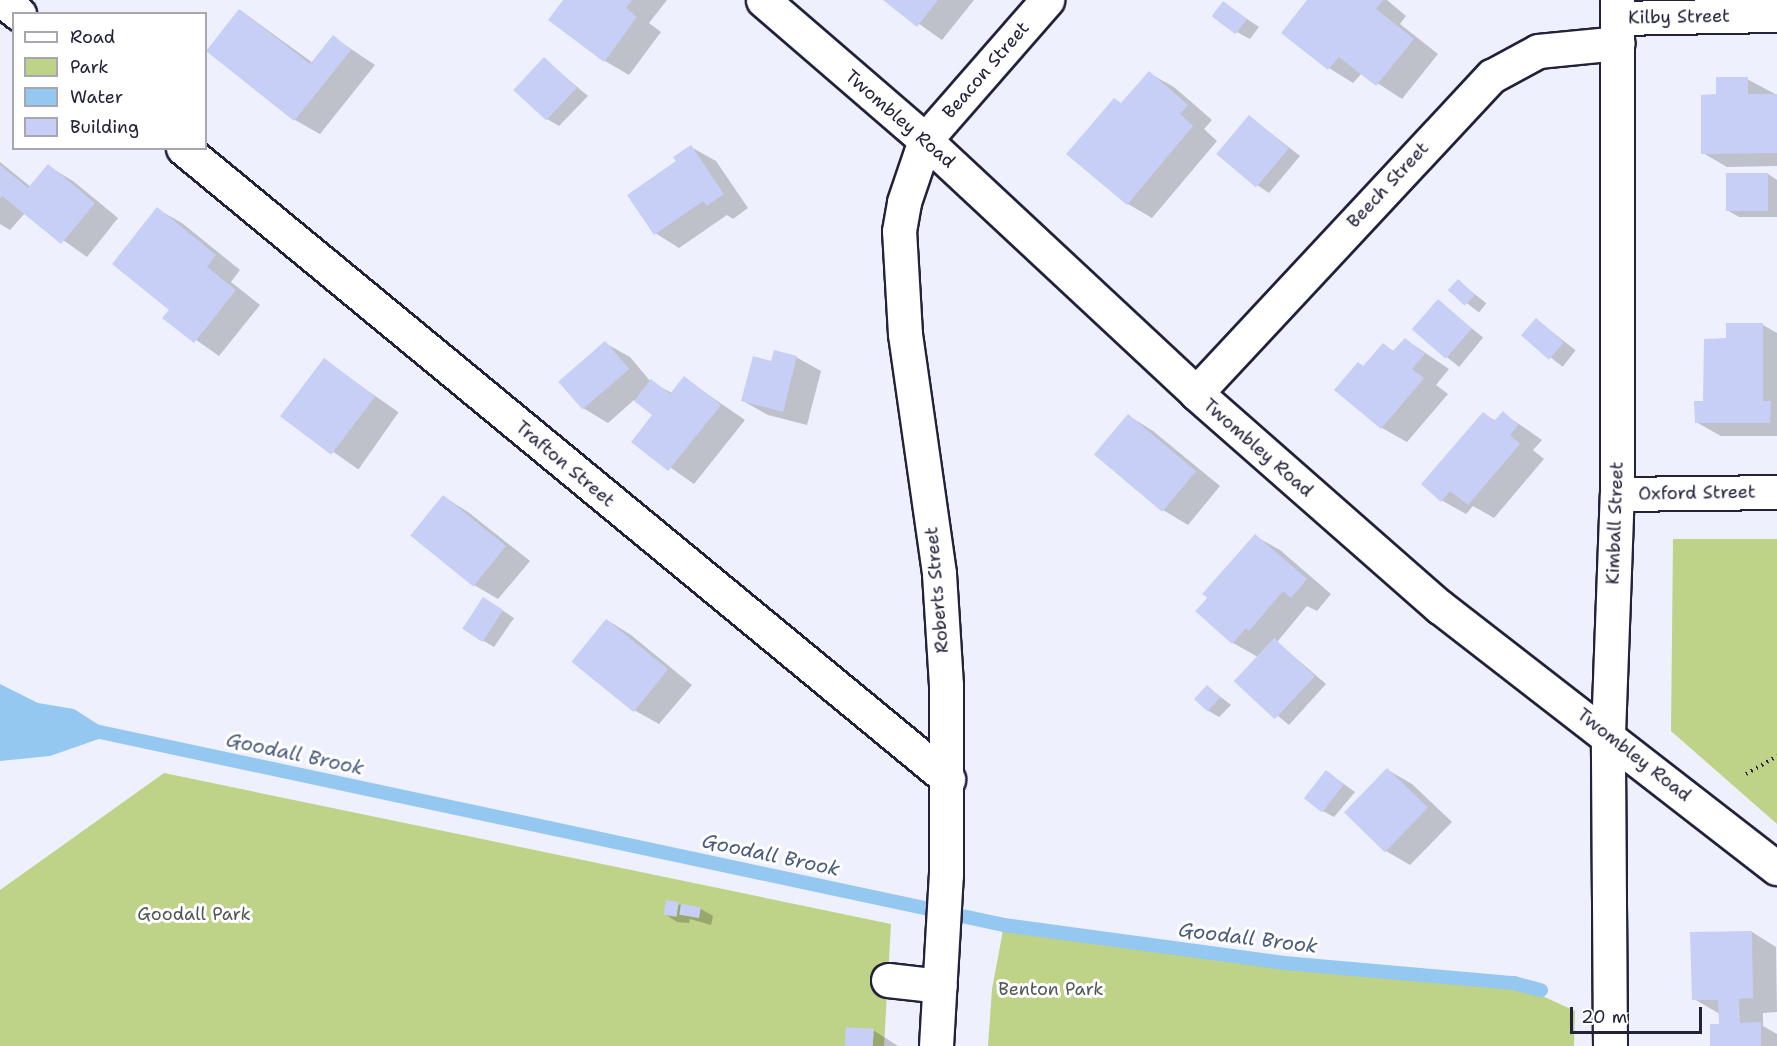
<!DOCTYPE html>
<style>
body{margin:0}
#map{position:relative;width:1777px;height:1046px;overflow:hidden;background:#eef1fd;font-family:"Shantell Sans",sans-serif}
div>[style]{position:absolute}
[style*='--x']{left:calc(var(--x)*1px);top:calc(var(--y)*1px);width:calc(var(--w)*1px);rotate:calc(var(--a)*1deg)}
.green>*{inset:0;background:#bed288}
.water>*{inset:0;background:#94c8f1}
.shadow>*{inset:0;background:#0003;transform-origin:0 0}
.stream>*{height:14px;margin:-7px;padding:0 7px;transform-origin:7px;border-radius:7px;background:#94c8f1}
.building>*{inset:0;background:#c8cff7;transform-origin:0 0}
.path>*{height:4px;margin-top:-2px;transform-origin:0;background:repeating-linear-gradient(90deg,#22223b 0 1.5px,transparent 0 6px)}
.roads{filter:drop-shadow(2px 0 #22223b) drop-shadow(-2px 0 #22223b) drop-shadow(0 2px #22223b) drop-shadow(0 -2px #22223b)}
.minor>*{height:33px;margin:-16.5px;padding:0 16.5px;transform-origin:16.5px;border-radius:16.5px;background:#fff}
span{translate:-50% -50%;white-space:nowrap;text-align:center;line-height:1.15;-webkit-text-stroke:6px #fff;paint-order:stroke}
.street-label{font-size:18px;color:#22223b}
.park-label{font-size:18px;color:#515752}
.water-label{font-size:20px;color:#4a5c7b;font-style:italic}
.legend{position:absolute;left:12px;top:12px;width:195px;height:138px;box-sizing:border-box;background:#fff;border:2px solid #a7a7b1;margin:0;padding:8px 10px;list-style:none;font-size:18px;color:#22223b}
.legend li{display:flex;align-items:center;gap:12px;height:30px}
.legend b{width:30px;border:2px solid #a7a7b1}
.scale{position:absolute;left:1570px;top:1007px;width:132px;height:27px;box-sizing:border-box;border:3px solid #22223b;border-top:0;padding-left:8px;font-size:18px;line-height:21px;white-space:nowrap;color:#22223b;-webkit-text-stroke:4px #fff;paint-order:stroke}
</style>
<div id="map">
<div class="green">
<i style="clip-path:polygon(1673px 539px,1777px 539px,1777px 824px,1671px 731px)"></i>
<i style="clip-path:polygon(164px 773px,891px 924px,884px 1046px,0 1046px,0 890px)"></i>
<i style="clip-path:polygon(1004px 925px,1318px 967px,1514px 983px,1575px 1011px,1574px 1046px,988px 1046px,992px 989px)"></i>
</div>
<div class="water">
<i style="clip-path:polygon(0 684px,38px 703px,74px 709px,113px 734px,50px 756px,0 761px)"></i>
</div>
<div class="shadow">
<i style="clip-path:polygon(565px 0,667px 0,649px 23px,661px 32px,629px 75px,605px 61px)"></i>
<i style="clip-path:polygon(885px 0,974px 0,942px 40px)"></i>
<i style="clip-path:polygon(1309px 0,1387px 0,1406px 16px,1400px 24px,1438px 54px,1402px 99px,1362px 73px,1353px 83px,1329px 68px)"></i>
<i style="clip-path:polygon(1223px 3px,1259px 27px,1250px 39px,1237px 32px)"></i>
<i style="clip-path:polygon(240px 10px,313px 63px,333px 37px,375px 65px,320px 134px,295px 120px)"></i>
<i style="clip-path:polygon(544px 59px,588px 96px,559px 126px,547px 119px)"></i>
<i style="clip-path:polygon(1149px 73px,1174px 87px,1212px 120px,1204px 129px,1217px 141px,1152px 218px,1128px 204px,1123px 104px)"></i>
<i style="clip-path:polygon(1747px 79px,1777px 95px,1777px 166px,1727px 167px,1703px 153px,1717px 96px)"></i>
<i style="clip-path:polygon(1250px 117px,1300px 156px,1269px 193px,1257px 185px)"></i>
<i style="clip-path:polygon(691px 147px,716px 161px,748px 208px,733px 219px,727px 215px,679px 248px,655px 233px,678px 162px)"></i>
<i style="clip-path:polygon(0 162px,31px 187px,48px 166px,73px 181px,118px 218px,87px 257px,25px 213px,10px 230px,0 224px)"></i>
<i style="clip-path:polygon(1768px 174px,1777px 180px,1777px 217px,1739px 217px,1727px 210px)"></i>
<i style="clip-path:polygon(157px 209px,182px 223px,240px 270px,231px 282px,260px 305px,219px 356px,165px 318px,171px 309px)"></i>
<i style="left:1458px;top:281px;width:36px;height:12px;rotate:38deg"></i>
<i style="left:1438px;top:301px;width:58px;height:38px;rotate:39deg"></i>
<i style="left:1537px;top:320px;width:49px;height:21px;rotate:38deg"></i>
<i style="clip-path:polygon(1728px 325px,1763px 325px,1777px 333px,1777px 436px,1721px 436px,1696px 422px,1727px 340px)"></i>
<i style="clip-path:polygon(1405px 339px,1449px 369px,1436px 385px,1448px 394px,1407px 442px,1382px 428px,1336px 390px,1364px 368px,1383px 345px,1395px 352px)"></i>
<i style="clip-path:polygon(605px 343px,630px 357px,651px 382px,672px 393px,684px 378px,745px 420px,694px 484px,634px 442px,654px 415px,634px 400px,608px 423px,583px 408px)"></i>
<i style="clip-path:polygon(796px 357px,821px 371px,807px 425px,768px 415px,743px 401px,773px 362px)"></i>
<i style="left:324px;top:360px;width:91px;height:70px;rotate:35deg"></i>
<i style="clip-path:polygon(1503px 413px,1542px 440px,1533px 450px,1544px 459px,1494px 518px,1473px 506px,1466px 514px,1441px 500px,1484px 414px,1496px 421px)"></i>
<i style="clip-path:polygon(1129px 416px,1153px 431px,1220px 486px,1188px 525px,1163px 510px)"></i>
<i style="clip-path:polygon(444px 497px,468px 512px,530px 561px,498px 599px,474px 585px,413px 536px)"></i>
<i style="clip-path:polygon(1255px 536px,1280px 550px,1331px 594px,1317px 611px,1307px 606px,1277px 642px,1326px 684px,1289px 725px,1236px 681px,1258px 657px,1233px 643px,1197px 611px)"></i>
<i style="clip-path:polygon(496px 606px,514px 618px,494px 647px,482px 640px)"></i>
<i style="clip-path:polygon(607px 620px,631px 635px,692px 685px,659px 724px,634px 710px)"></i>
<i style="clip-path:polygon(1208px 687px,1231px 705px,1219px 717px,1207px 710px)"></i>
<i style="clip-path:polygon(1388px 770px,1412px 784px,1452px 822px,1410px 865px,1386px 851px)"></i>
<i style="clip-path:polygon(1327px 772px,1355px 792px,1334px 817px,1321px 810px)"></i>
<i style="clip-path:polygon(667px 902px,701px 909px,713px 916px,711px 925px,690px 919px,689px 923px,677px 922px,665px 914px)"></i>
<i style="clip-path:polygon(1752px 932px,1776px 947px,1777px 1012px,1763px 1013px,1763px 1026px,1777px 1034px,1777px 1046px,1712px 1046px,1720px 1025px,1720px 1014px,1694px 999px)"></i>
<i style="clip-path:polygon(873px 1030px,898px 1046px,847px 1046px)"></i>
</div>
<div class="stream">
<i style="--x:95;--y:731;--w:929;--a:12.05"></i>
<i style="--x:1004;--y:925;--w:283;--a:7.7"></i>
<i style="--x:1284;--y:963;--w:231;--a:5"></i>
<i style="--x:1514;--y:983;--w:28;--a:15"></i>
</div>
<div class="building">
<i style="clip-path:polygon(563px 0,632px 0,626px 8px,637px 17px,604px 62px,548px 20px)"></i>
<i style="clip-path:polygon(883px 0,938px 0,917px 27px)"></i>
<i style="clip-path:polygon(1307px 0,1383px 0,1376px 9px,1414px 39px,1376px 86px,1339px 57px,1328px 70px,1281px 33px)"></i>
<i style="left:1223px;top:1px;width:30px;height:19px;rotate:37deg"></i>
<i style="clip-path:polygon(239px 9px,310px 64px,333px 35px,351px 50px,294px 121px,206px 51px)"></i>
<i style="left:544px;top:57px;width:45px;height:45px;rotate:43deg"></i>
<i style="clip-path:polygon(1149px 71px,1188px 105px,1180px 114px,1193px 126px,1127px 205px,1066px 154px,1114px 98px,1121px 103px)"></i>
<i style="clip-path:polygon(1716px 77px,1748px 77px,1748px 94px,1777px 94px,1777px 153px,1701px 154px,1701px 95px,1716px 94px)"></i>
<i style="left:1249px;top:115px;width:52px;height:51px;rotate:40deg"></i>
<i style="clip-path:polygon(691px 145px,724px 194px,707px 206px,703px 201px,654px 235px,627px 195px,676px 161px,673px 157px)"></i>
<i style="clip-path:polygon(48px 164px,95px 203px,61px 244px,2px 196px,0 199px,0 165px,28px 188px)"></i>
<i style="left:1726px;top:173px;width:42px;height:38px"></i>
<i style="clip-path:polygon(157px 207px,216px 255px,207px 267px,236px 290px,194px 343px,162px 318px,169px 310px,112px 264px)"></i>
<i style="left:1458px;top:279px;width:23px;height:15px;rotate:43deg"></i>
<i style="left:1438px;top:299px;width:45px;height:40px;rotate:41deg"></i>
<i style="left:1536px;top:318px;width:37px;height:23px;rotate:41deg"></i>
<i style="clip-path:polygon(1726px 323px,1763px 323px,1763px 401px,1771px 401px,1770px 423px,1695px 423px,1694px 401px,1703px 401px,1704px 339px,1726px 338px)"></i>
<i style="clip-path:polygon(1405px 338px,1425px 354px,1412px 369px,1424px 378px,1381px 429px,1334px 390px,1358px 362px,1363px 366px,1383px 343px,1393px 351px)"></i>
<i style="left:605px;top:341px;width:37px;height:62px;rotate:49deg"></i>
<i style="clip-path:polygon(774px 350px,797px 356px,783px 412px,741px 401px,753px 356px,771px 361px)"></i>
<i style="left:324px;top:358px;width:64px;height:73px;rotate:37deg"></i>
<i style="clip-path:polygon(684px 376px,721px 405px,668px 471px,631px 442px,652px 415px,634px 401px,651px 379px,670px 394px)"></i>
<i style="clip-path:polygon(1503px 411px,1518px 425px,1510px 435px,1520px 444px,1468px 505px,1450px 491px,1441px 502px,1421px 484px,1483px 412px,1494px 421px)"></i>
<i style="left:1128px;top:414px;width:89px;height:53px;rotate:40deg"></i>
<i style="left:443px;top:495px;width:81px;height:52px;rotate:39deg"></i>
<i style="clip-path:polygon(1255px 534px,1307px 579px,1291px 598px,1283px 591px,1249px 631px,1246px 628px,1232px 644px,1195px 611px,1208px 598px,1202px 594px)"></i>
<i style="left:483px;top:597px;width:24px;height:38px;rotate:33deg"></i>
<i style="left:606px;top:619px;width:80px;height:55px;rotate:39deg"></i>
<i style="left:1274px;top:638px;width:56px;height:59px;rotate:43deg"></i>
<i style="left:1207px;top:685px;width:18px;height:19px;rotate:43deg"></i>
<i style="left:1387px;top:768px;width:57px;height:62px;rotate:44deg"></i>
<i style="left:1326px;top:770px;width:23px;height:36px;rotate:38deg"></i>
<i style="left:666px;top:900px;width:13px;height:15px;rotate:9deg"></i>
<i style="left:681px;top:904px;width:20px;height:11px;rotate:9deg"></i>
<i style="clip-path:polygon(1752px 931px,1753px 998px,1739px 999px,1740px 1023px,1761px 1022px,1761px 1046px,1710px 1046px,1710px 1024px,1719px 1024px,1718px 1000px,1692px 1000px,1690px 932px)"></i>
<i style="left:846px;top:1027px;width:28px;height:19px;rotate:4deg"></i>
</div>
<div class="path">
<i style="--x:1746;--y:774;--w:36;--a:-30"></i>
</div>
<div class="roads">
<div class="minor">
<i style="--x:2;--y:0;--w:22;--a:39"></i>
<i style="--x:763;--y:0;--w:214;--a:40.8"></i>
<i style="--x:925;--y:140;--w:371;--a:43"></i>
<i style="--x:1196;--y:393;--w:325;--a:41.3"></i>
<i style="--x:1440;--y:607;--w:426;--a:37.8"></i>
<i style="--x:1617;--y:18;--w:160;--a:-1.1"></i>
<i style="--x:183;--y:148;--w:992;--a:39.52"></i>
<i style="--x:1196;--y:393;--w:434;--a:-47"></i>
<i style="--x:1492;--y:76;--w:52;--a:-28.5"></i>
<i style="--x:1538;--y:51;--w:80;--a:-5.7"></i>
<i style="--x:1617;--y:494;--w:160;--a:-0.7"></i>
<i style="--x:888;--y:980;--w:52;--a:6.6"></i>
<i style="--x:936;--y:1046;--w:171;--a:-86.7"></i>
<i style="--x:946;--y:875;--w:190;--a:-90"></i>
<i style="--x:946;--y:685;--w:112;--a:-93.6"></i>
<i style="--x:939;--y:573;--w:241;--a:-98.1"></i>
<i style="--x:905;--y:334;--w:103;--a:-93.3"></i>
<i style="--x:899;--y:231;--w:29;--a:-80"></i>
<i style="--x:904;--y:202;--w:65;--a:-71.3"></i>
<i style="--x:925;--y:140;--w:186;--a:-48.9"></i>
<i style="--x:1610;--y:1046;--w:312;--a:-90.4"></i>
<i style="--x:1608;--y:734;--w:240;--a:-87.9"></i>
<i style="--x:1617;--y:494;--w:494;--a:-90"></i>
</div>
</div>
<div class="street-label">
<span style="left:1679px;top:17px;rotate:-1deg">Kilby Street</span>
<span style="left:986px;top:70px;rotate:-49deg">Beacon Street</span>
<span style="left:900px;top:119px;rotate:41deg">Twombley Road</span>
<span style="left:1388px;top:185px;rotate:-47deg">Beech Street</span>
<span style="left:1258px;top:448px;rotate:41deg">Twombley Road</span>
<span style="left:565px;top:464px;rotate:40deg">Trafton Street</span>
<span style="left:1697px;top:493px;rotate:-1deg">Oxford Street</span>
<span style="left:1615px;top:523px;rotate:-88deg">Kimball Street</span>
<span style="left:937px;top:590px;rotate:-95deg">Roberts Street</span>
<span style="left:1634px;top:755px;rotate:38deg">Twombley Road</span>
</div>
<div class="park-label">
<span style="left:194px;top:914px">Goodall Park</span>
<span style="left:1051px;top:989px">Benton Park</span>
</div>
<div class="water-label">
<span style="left:295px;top:754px;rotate:12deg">Goodall Brook</span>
<span style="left:771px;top:855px;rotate:12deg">Goodall Brook</span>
<span style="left:1248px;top:938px;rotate:7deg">Goodall Brook</span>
</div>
<ul class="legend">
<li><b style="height:8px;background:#fff"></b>Road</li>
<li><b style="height:16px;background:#bed288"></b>Park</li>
<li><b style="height:16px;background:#94c8f1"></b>Water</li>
<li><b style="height:16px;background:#c8cff7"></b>Building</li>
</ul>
<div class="scale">20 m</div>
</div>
